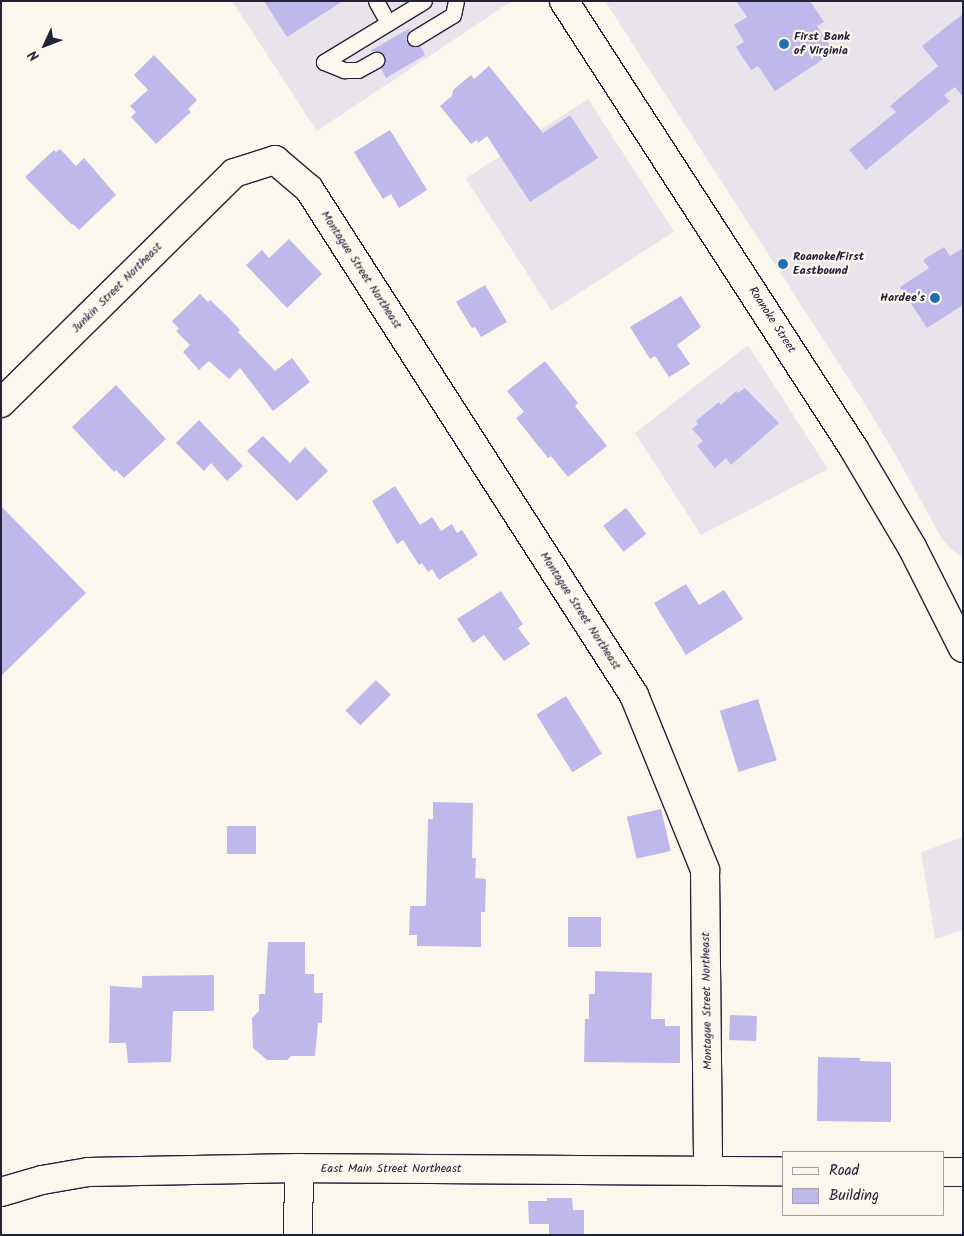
<!DOCTYPE html>
<style>
body{margin:0}
#map{position:relative;width:964px;height:1236px;overflow:hidden;background:#fbf7ec;font-family:Kalam,sans-serif}
div>[style]{position:absolute}
[style*='--x']{left:calc(var(--x)*1px);top:calc(var(--y)*1px);width:calc(var(--w)*1px);rotate:calc(var(--a)*1deg)}
.built>*{inset:0;background:#e9e4eb;transform-origin:0 0}
.building>*{inset:0;background:#bfb8ea;transform-origin:0 0}
.roads{filter:drop-shadow(1px 0 #22223b) drop-shadow(-1px 0 #22223b) drop-shadow(0 1px #22223b) drop-shadow(0 -1px #22223b)}
.service>*{height:15px;margin:-7.5px;padding:0 7.5px;transform-origin:7.5px;border-radius:7.5px;background:#fbf7ec}
.minor>*{height:28px;margin:-14px;padding:0 14px;transform-origin:14px;border-radius:14px;background:#fbf7ec}
.tertiary>*{height:28px;margin:-14px;padding:0 14px;transform-origin:14px;border-radius:14px;background:#fbf7ec}
.primary>*{height:28px;margin:-14px;padding:0 14px;transform-origin:14px;border-radius:14px;background:#fbf7ec}
.dots>*{width:14px;height:14px;translate:-50% -50%;box-sizing:border-box;border:2px solid #fbf7ec;border-radius:50%}
span{translate:-50% -50%;white-space:nowrap;text-align:center;line-height:1.15;-webkit-text-stroke:4.5px #fbf7ec;paint-order:stroke}
.poi-label{font-size:12px;color:#22223b;font-weight:700}
.left{translate:0 -50%;text-align:left}
.right{translate:-100% -50%;text-align:right}
.street-label{font-size:12px;color:#22223b}
.frame{position:absolute;inset:0;border:2px solid #22223b;pointer-events:none}
.legend{position:absolute;left:782px;top:1151px;width:162px;height:65px;box-sizing:border-box;background:#fbf7ec;border:1px solid #a4a2a5;margin:0;padding:6px 9px;list-style:none;font-size:15px;color:#22223b}
.legend li{display:flex;align-items:center;gap:10px;height:25px}
.legend b{width:25px;border:1px solid #a4a2a5}
.north{position:absolute;left:20px;top:20px;width:50px;height:50px;-webkit-text-stroke:4px #fbf7ec;paint-order:stroke;rotate:227deg;font-size:14px;font-weight:700;line-height:20px;text-align:center;color:#22223b}
.north::after{content:'';display:block;margin:auto;width:18px;height:22px;background:#22223b;clip-path:polygon(50% 0,100% 100%,50% 72%,0 100%)}
</style>
<div id="map">
<div class="built">
<i style="clip-path:polygon(232px 1px,512px 1px,317px 131px)"></i>
<i style="clip-path:polygon(605px 1px,963px 1px,963px 557px,952px 550px,942px 539px,898px 459px,863px 401px)"></i>
<i style="left:588px;top:99px;width:158px;height:146px;rotate:57deg"></i>
<i style="clip-path:polygon(748px 345px,828px 469px,701px 535px,635px 433px)"></i>
<i style="clip-path:polygon(963px 837px,963px 930px,935px 939px,921px 852px)"></i>
</div>
<div class="building">
<i style="clip-path:polygon(264px 1px,343px 1px,287px 37px)"></i>
<i style="clip-path:polygon(736px 1px,810px 1px,824px 22px,817px 26px,834px 52px,775px 91px,758px 66px,751px 70px,736px 47px,744px 42px,734px 25px,747px 17px)"></i>
<i style="clip-path:polygon(963px 14px,963px 97px,955px 87px,944px 95px,950px 101px,866px 170px,849px 150px,896px 112px,890px 106px,938px 66px,922px 46px)"></i>
<i style="clip-path:polygon(410px 28px,406px 38px,407px 42px,411px 46px,420px 46px,425px 55px,386px 78px,381px 68px,385px 61px,384px 55px,380px 52px,370px 51px)"></i>
<i style="clip-path:polygon(154px 55px,197px 100px,188px 109px,191px 112px,156px 144px,131px 117px,136px 112px,130px 106px,148px 90px,134px 75px)"></i>
<i style="clip-path:polygon(489px 66px,543px 133px,570px 115px,598px 158px,530px 202px,487px 136px,478px 143px,477px 140px,471px 144px,440px 106px,452px 96px,453px 90px,471px 75px,474px 79px)"></i>
<i style="clip-path:polygon(390px 130px,427px 190px,399px 208px,391px 194px,383px 199px,354px 152px)"></i>
<i style="clip-path:polygon(60px 149px,76px 166px,84px 158px,116px 195px,79px 230px,73px 224px,72px 225px,25px 177px,54px 150px,56px 152px)"></i>
<i style="clip-path:polygon(289px 239px,322px 274px,287px 308px,246px 265px,262px 250px,269px 258px)"></i>
<i style="clip-path:polygon(944px 247px,950px 256px,963px 248px,963px 305px,927px 328px,900px 287px,929px 268px,923px 260px)"></i>
<i style="clip-path:polygon(485px 285px,507px 322px,481px 337px,475px 327px,472px 328px,456px 302px)"></i>
<i style="clip-path:polygon(200px 294px,208px 302px,210px 300px,227px 316px,240px 330px,238px 332px,275px 371px,292px 358px,310px 382px,273px 411px,240px 368px,229px 379px,209px 361px,199px 370px,183px 352px,190px 345px,176px 331px,179px 329px,172px 321px)"></i>
<i style="clip-path:polygon(681px 296px,701px 327px,677px 345px,690px 364px,669px 377px,655px 356px,650px 359px,630px 327px)"></i>
<i style="clip-path:polygon(545px 361px,578px 403px,575px 406px,607px 446px,568px 477px,551px 456px,548px 458px,516px 418px,524px 412px,507px 391px)"></i>
<i style="clip-path:polygon(116px 385px,166px 439px,124px 478px,116px 470px,114px 472px,72px 427px)"></i>
<i style="clip-path:polygon(745px 388px,779px 423px,731px 465px,726px 458px,715px 468px,697px 446px,703px 441px,692px 429px,698px 424px,696px 421px,719px 402px,721px 405px,736px 391px,738px 393px)"></i>
<i style="clip-path:polygon(199px 420px,243px 466px,227px 481px,211px 463px,204px 471px,176px 443px)"></i>
<i style="clip-path:polygon(263px 436px,290px 463px,305px 447px,328px 471px,297px 501px,247px 451px)"></i>
<i style="clip-path:polygon(395px 486px,420px 525px,432px 517px,441px 531px,452px 524px,457px 533px,462px 530px,478px 555px,439px 580px,432px 569px,428px 572px,422px 563px,419px 565px,403px 540px,397px 544px,372px 501px)"></i>
<i style="clip-path:polygon(1px 506px,86px 593px,1px 676px)"></i>
<i style="left:626px;top:508px;width:33px;height:29px;rotate:52deg"></i>
<i style="clip-path:polygon(686px 584px,699px 605px,724px 590px,743px 619px,686px 655px,654px 603px)"></i>
<i style="clip-path:polygon(501px 591px,523px 624px,518px 628px,530px 644px,504px 661px,484px 635px,473px 643px,457px 619px)"></i>
<i style="left:376px;top:680px;width:21px;height:43px;rotate:45deg"></i>
<i style="left:566px;top:696px;width:68px;height:35px;rotate:58deg"></i>
<i style="left:758px;top:699px;width:64px;height:40px;rotate:73deg"></i>
<i style="clip-path:polygon(433px 802px,473px 803px,472px 858px,476px 858px,475px 878px,486px 879px,485px 912px,481px 912px,481px 947px,417px 946px,417px 935px,409px 935px,410px 906px,426px 906px,428px 819px,433px 819px)"></i>
<i style="left:661px;top:809px;width:43px;height:35px;rotate:77deg"></i>
<i style="left:227px;top:826px;width:29px;height:28px"></i>
<i style="left:568px;top:917px;width:33px;height:30px"></i>
<i style="clip-path:polygon(268px 942px,305px 942px,305px 974px,314px 974px,314px 993px,323px 993px,322px 1023px,318px 1023px,315px 1056px,291px 1056px,287px 1060px,267px 1060px,253px 1048px,252px 1018px,259px 1011px,259px 994px,265px 994px)"></i>
<i style="clip-path:polygon(595px 971px,652px 973px,651px 1019px,665px 1019px,665px 1026px,680px 1026px,680px 1063px,584px 1062px,585px 1019px,589px 1019px,589px 994px,595px 994px)"></i>
<i style="clip-path:polygon(214px 975px,214px 1011px,173px 1011px,171px 1062px,128px 1063px,126px 1043px,109px 1043px,110px 986px,142px 988px,142px 976px)"></i>
<i style="left:730px;top:1015px;width:27px;height:25px;rotate:2deg"></i>
<i style="clip-path:polygon(818px 1057px,860px 1058px,860px 1061px,891px 1062px,891px 1122px,817px 1121px)"></i>
<i style="clip-path:polygon(547px 1198px,572px 1198px,573px 1210px,584px 1210px,584px 1235px,549px 1235px,549px 1224px,529px 1224px,528px 1201px,547px 1201px)"></i>
</div>
<div class="roads">
<div class="service">
<i style="--x:376;--y:1;--w:25;--a:61"></i>
<i style="--x:415;--y:38;--w:44;--a:-31.2"></i>
<i style="--x:453;--y:15;--w:14;--a:-78"></i>
<i style="--x:324;--y:62;--w:117;--a:-31.4"></i>
<i style="--x:324;--y:62;--w:22;--a:22"></i>
<i style="--x:344;--y:70;--w:14;--a:0"></i>
<i style="--x:358;--y:70;--w:21;--a:-29"></i>
</div>
<div class="minor">
<i style="--x:1;--y:403;--w:327;--a:-44.6"></i>
<i style="--x:234;--y:173;--w:43;--a:-17.6"></i>
<i style="--x:275;--y:160;--w:45;--a:40.5"></i>
<i style="--x:309;--y:189;--w:601;--a:57.29"></i>
<i style="--x:634;--y:695;--w:189;--a:67.9"></i>
<i style="--x:705;--y:870;--w:301;--a:89.4"></i>
<i style="--x:298;--y:1235;--w:67;--a:-89.1"></i>
</div>
<div class="tertiary">
<i style="--x:943;--y:1172;--w:20;--a:0"></i>
<i style="--x:1;--y:1192;--w:43;--a:-16.3"></i>
<i style="--x:42;--y:1180;--w:47;--a:-9.9"></i>
<i style="--x:88;--y:1172;--w:211;--a:-1.1"></i>
<i style="--x:299;--y:1168;--w:484;--a:0.4"></i>
</div>
<div class="primary">
<i style="--x:564;--y:1;--w:534;--a:57.08"></i>
<i style="--x:854;--y:449;--w:114;--a:59.4"></i>
<i style="--x:912;--y:547;--w:113;--a:63.2"></i>
</div>
</div>
<div class="dots">
<i style="left:784px;top:44px;background:#1f6fb2"></i>
<i style="left:783px;top:264px;background:#1f6fb2"></i>
<i style="left:935px;top:298px;background:#1f6fb2"></i>
</div>
<div class="poi-label">
<span class="left" style="left:794px;top:44px">First Bank<br>of Virginia</span>
<span class="left" style="left:793px;top:264px">Roanoke/First<br>Eastbound</span>
<span class="right" style="left:925px;top:298px">Hardee's</span>
</div>
<div class="street-label">
<span style="left:361px;top:270px;rotate:57deg">Montague Street Northeast</span>
<span style="left:117px;top:288px;rotate:-45deg">Junkin Street Northeast</span>
<span style="left:772px;top:320px;rotate:57deg">Roanoke Street</span>
<span style="left:580px;top:611px;rotate:57deg">Montague Street Northeast</span>
<span style="left:707px;top:1001px;rotate:-91deg">Montague Street Northeast</span>
<span style="left:391px;top:1169px">East Main Street Northeast</span>
</div>
<div class="frame"></div>
<ul class="legend">
<li><b style="height:6px;background:#fbf7ec"></b>Road</li>
<li><b style="height:14px;background:#bfb8ea"></b>Building</li>
</ul>
<div class="north">N</div>
</div>
